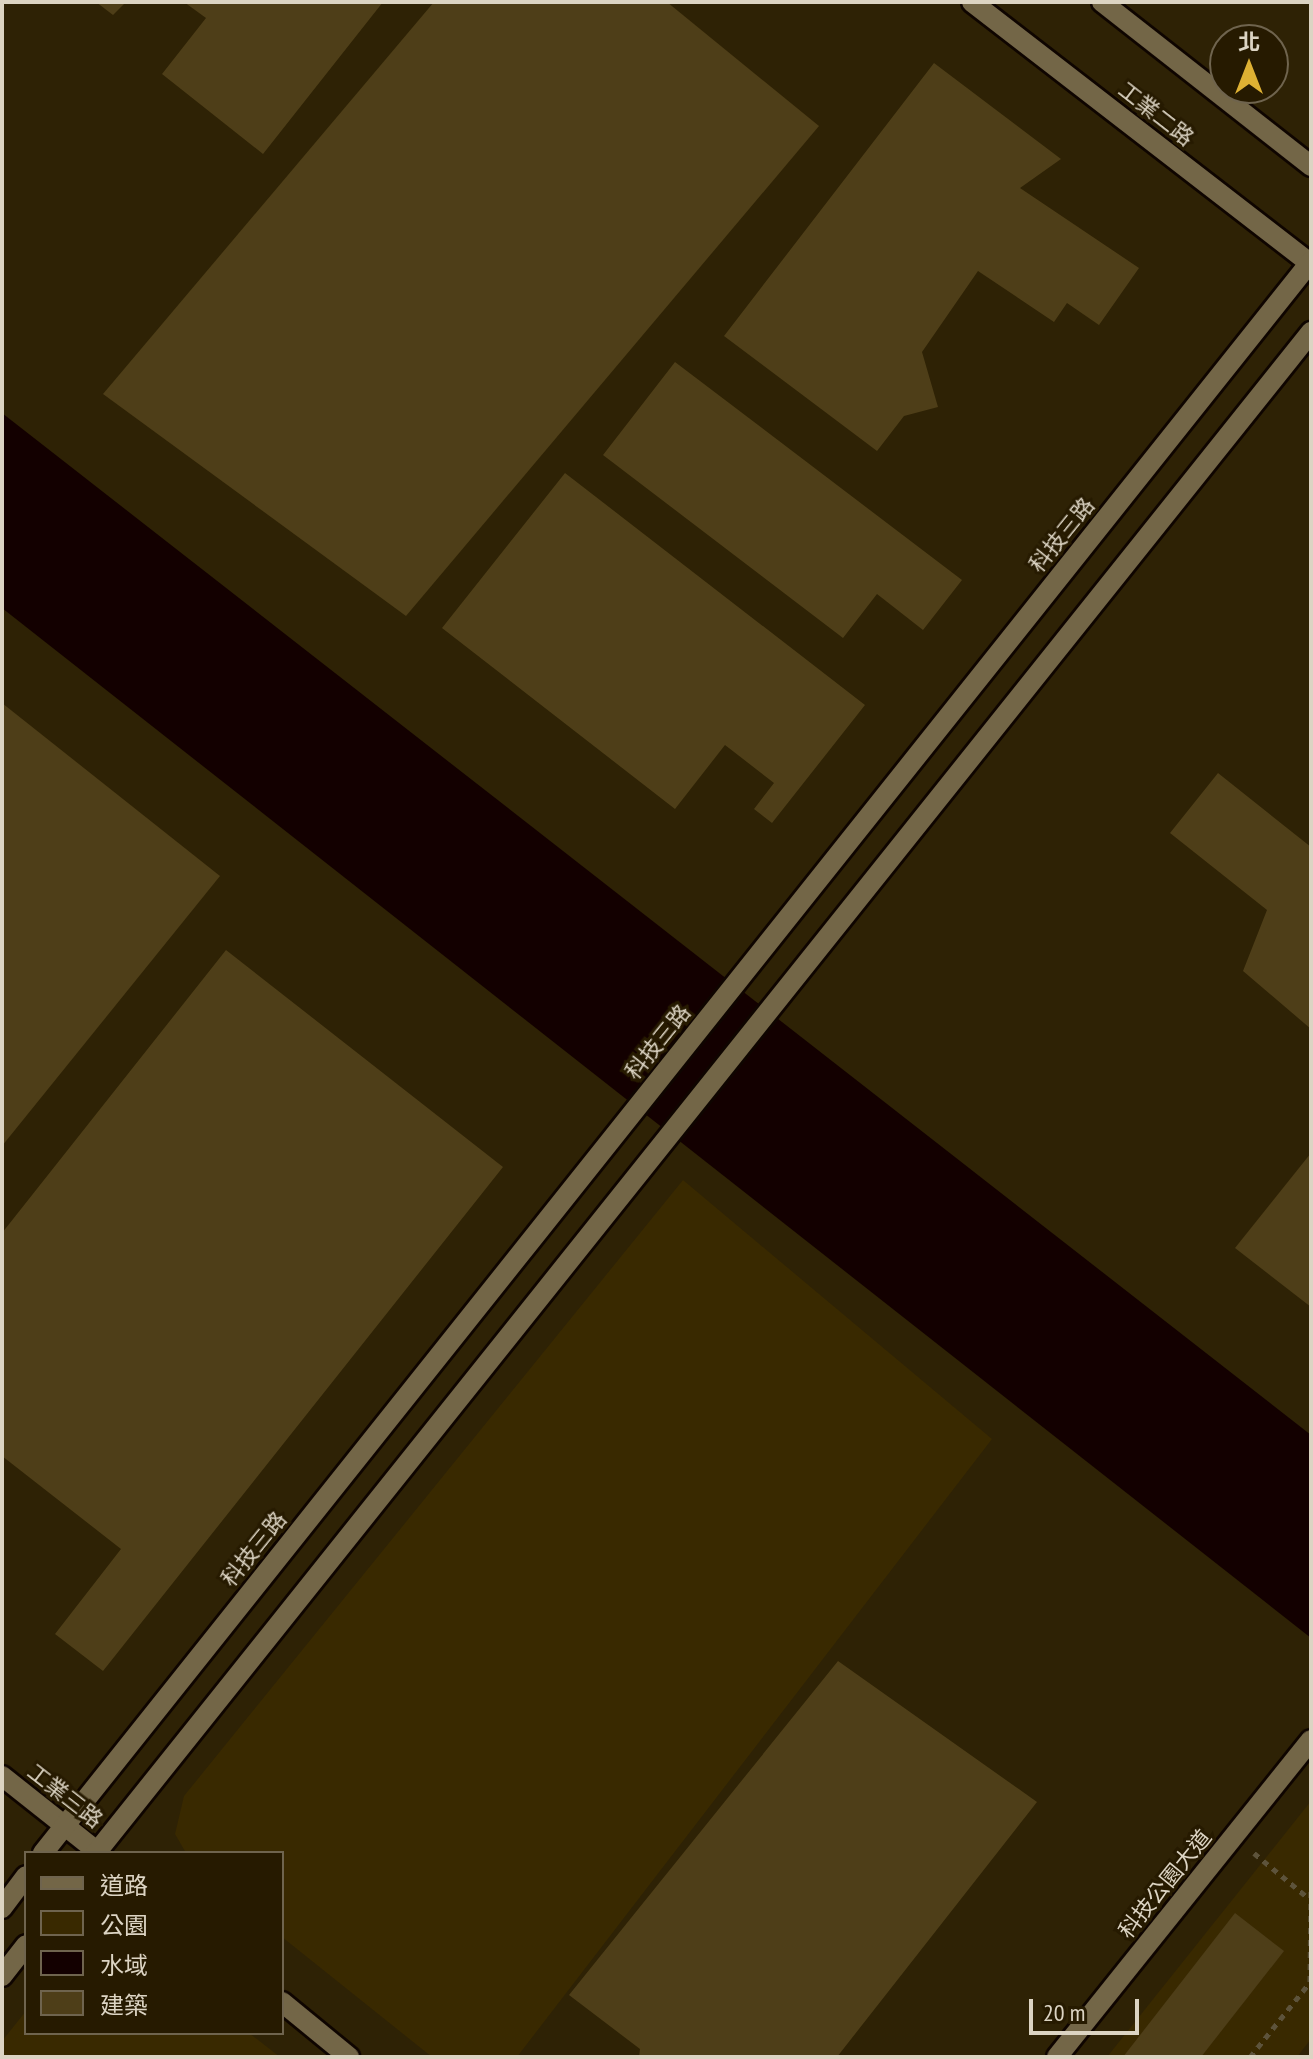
<!DOCTYPE html>
<meta charset="utf-8">
<style>
body{margin:0}
#map{position:relative;width:1313px;height:2059px;overflow:hidden;background:#261a00;font-family:"PT Sans Narrow","Noto Sans TC",sans-serif}
div>[style]{position:absolute}
[style*='--x']{left:calc(var(--x)*1px);top:calc(var(--y)*1px);width:calc(var(--w)*1px);rotate:calc(var(--a)*1deg)}
.built>*{inset:0;background:#2e2205}
.green>*{inset:0;background:#392900}
.water>*{inset:0;background:#130000}
.building>*{inset:0;background:#4e3e18}
.path>*{height:5px;margin-top:-2.5px;transform-origin:0;background:repeating-linear-gradient(90deg,#5d533b 0 6px,transparent 0 12px)}
.roads{filter:drop-shadow(2px 0 #0f0500) drop-shadow(-2px 0 #0f0500) drop-shadow(0 2px #0f0500) drop-shadow(0 -2px #0f0500)}
.minor>*{height:20px;margin:-10px;padding:0 10px;transform-origin:10px;border-radius:10px;background:#736647}
span{translate:-50% -50%;white-space:nowrap;text-align:center;line-height:1.15;-webkit-text-stroke:6px #261a00;paint-order:stroke}
.street-label{font-size:22px;color:#dcd4c3}
.frame{position:absolute;inset:0;border:4px solid #dcd4c3;pointer-events:none}
.legend{position:absolute;left:24px;top:1851px;width:260px;height:184px;box-sizing:border-box;background:#261a00;border:2px solid #6f644e;margin:0;padding:10px 14px;list-style:none;font-size:24px;color:#dcd4c3}
.legend li{display:flex;align-items:center;gap:16px;height:40px}
.legend b{width:40px;border:2px solid #6f644e}
.north{position:absolute;left:1209px;top:24px;width:80px;height:80px;box-sizing:border-box;background:#261a00;border:2px solid #6f644e;border-radius:50%;rotate:0deg;font-size:22px;font-weight:700;line-height:32px;text-align:center;color:#dcd4c3}
.north::after{content:'';display:block;margin:auto;width:28px;height:36px;background:#deb133;clip-path:polygon(50% 0,100% 100%,50% 72%,0 100%)}
.scale{position:absolute;left:1029px;top:1999px;width:110px;height:36px;box-sizing:border-box;border:4px solid #dcd4c3;border-top:0;padding-left:10px;font-size:24px;line-height:28px;white-space:nowrap;color:#dcd4c3;-webkit-text-stroke:6px #261a00;paint-order:stroke}
</style>
<div id="map">
<div class="built">
<i style="clip-path:polygon(evenodd,2px 2px,1311px 2px,1311px 2057px,2px 2057px,2px 2px,1225px 40px,1273px 40px,1273px 88px,1225px 88px,1225px 40px,2px 2px,26px 1853px,282px 1853px,282px 2033px,26px 2033px,26px 1853px)"></i>
</div>
<div class="green">
<i style="clip-path:polygon(683px 1180px,992px 1439px,517px 2057px,432px 2057px,282px 1937px,282px 1853px,186px 1853px,175px 1834px,184px 1796px)"></i>
<i style="clip-path:polygon(1311px 1801px,1311px 2039px,1297px 2057px,1107px 2057px)"></i>
<i style="clip-path:polygon(26px 2011px,26px 2033px,249px 2033px,280px 2057px,2px 2057px,2px 2041px)"></i>
</div>
<div class="water">
<i style="clip-path:polygon(2px 413px,1311px 1435px,1311px 1638px,2px 608px)"></i>
</div>
<div class="building">
<i style="clip-path:polygon(96px 2px,126px 2px,113px 15px)"></i>
<i style="clip-path:polygon(184px 2px,383px 2px,263px 154px,162px 74px,206px 18px)"></i>
<i style="clip-path:polygon(434px 2px,667px 2px,819px 126px,406px 616px,103px 394px)"></i>
<i style="clip-path:polygon(934px 63px,1061px 159px,1020px 188px,1139px 268px,1099px 325px,1067px 303px,1054px 322px,978px 271px,922px 352px,938px 407px,904px 416px,877px 451px,724px 336px)"></i>
<i style="clip-path:polygon(675px 362px,962px 580px,923px 630px,877px 594px,843px 638px,603px 455px)"></i>
<i style="clip-path:polygon(565px 473px,865px 705px,772px 823px,754px 809px,774px 783px,725px 745px,675px 809px,442px 628px)"></i>
<i style="clip-path:polygon(2px 703px,220px 876px,2px 1146px)"></i>
<i style="clip-path:polygon(1218px 773px,1311px 847px,1311px 1029px,1243px 971px,1267px 910px,1170px 833px)"></i>
<i style="clip-path:polygon(226px 950px,503px 1167px,103px 1671px,55px 1634px,121px 1549px,2px 1456px,2px 1233px)"></i>
<i style="clip-path:polygon(1311px 1153px,1311px 1307px,1235px 1248px)"></i>
<i style="clip-path:polygon(838px 1661px,1037px 1802px,837px 2057px,639px 2057px,640px 2049px,569px 1995px)"></i>
<i style="clip-path:polygon(1235px 1913px,1284px 1951px,1201px 2057px,1123px 2057px)"></i>
</div>
<div class="path">
<i style="--x:1254;--y:1853;--w:67;--a:39.6"></i>
<i style="--x:1250;--y:2057;--w:96;--a:-51.3"></i>
<i style="--x:1310;--y:1982;--w:92;--a:-89.4"></i>
</div>
<div class="roads">
<div class="minor">
<i style="--x:972;--y:2;--w:428;--a:37.7"></i>
<i style="--x:1102;--y:2;--w:266;--a:38.1"></i>
<i style="--x:2;--y:1776;--w:124;--a:38.4"></i>
<i style="--x:43;--y:1853;--w:2035;--a:-51.46"></i>
<i style="--x:96;--y:1853;--w:1947;--a:-51.38"></i>
<i style="--x:2;--y:1908;--w:40;--a:-53"></i>
<i style="--x:2;--y:1976;--w:39;--a:-52"></i>
<i style="--x:282;--y:2002;--w:87;--a:39.4"></i>
<i style="--x:1057;--y:2057;--w:406;--a:-51.3"></i>
</div>
</div>
<div class="street-label">
<span style="left:1156px;top:114px;rotate:38deg">工業二路</span>
<span style="left:1062px;top:535px;rotate:-51deg">科技三路</span>
<span style="left:658px;top:1042px;rotate:-51deg">科技三路</span>
<span style="left:254px;top:1549px;rotate:-51deg">科技三路</span>
<span style="left:65px;top:1796px;rotate:38deg">工業三路</span>
<span style="left:1165px;top:1884px;rotate:-51deg">科技公園大道</span>
</div>
<div class="frame"></div>
<ul class="legend">
<li><b style="height:10px;background:#736647"></b>道路</li>
<li><b style="height:22px;background:#392900"></b>公園</li>
<li><b style="height:22px;background:#130000"></b>水域</li>
<li><b style="height:22px;background:#4e3e18"></b>建築</li>
</ul>
<div class="north">北</div>
<div class="scale">20 m</div>
</div>
